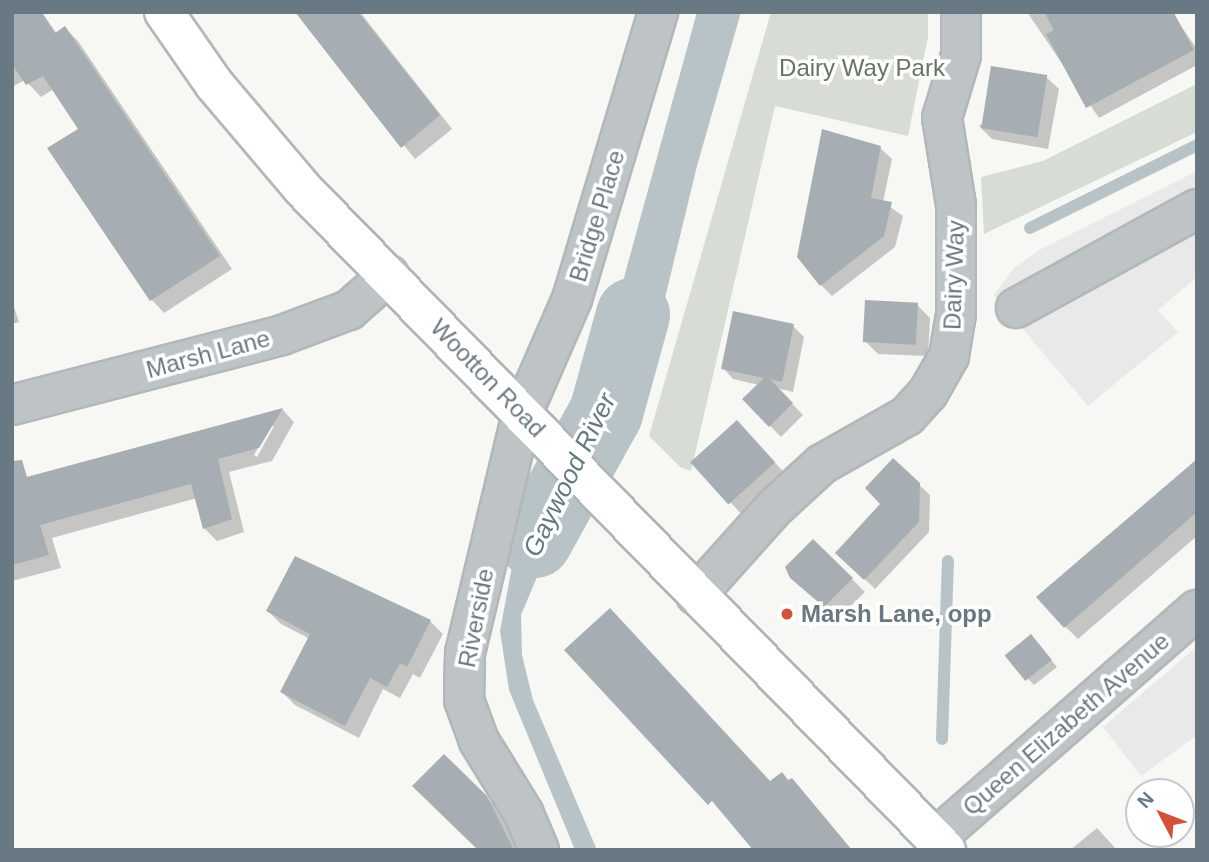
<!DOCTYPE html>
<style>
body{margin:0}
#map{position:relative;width:1209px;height:862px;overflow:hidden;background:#f7f7f4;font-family:Helvetica,sans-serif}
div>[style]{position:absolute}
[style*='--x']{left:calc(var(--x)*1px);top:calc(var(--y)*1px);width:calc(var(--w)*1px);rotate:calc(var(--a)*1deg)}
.built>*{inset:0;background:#e8e9e8}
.green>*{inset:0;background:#d7dcd4}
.water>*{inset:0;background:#b7c3c6}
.shadow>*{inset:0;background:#0003;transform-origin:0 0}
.stream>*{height:12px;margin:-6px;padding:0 6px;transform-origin:6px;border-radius:6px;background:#b7c3c6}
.river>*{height:74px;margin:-37px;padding:0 37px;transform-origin:37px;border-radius:37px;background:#b7c3c6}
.building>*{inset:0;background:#a6aeb3;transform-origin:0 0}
.roads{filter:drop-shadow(2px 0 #b2b7ba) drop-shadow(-2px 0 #b2b7ba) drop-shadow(0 2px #b2b7ba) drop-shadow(0 -2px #b2b7ba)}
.minor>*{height:38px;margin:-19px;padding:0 19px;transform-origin:19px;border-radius:19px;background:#bec3c6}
.major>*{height:38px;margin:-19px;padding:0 19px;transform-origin:19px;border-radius:19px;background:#fff}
.dots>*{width:19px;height:19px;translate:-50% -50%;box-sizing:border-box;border:4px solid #fff;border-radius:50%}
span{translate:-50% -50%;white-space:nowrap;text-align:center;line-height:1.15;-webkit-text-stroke:7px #fff;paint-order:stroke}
.park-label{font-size:24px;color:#677663}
.street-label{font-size:24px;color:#687983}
.poi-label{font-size:24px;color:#687983;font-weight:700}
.left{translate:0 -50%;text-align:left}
.water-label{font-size:26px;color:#647a7f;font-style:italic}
.frame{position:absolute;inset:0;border:14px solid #687983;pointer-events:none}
.north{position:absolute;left:1125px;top:778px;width:70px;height:70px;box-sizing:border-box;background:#fff;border:2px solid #c3c9cd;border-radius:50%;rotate:312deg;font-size:19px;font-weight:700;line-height:28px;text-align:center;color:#687983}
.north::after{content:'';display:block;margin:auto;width:24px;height:32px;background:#d65035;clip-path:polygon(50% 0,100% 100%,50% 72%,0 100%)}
</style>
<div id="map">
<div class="built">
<i style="clip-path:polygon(1197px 171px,1197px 277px,1158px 310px,1178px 332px,1088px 406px,994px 295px,1014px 268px,1041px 249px)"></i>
<i style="clip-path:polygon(1196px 647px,1197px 735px,1141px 776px,1103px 727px)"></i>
</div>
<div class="green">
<i style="clip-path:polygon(771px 12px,928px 12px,928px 37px,908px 136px,775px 106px,691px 471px,680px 467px,649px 436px)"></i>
<i style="clip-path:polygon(1197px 84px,1197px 132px,984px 234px,981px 177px,1043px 161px)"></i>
</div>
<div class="water">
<i style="clip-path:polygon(697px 12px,741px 12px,697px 166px,640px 401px,624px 431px,588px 393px,595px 383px)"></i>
<i style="clip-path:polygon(557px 467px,586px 494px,540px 570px,521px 615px,522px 655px,533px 700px,597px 850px,575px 850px,509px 690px,500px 631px,516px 545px)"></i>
</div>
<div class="shadow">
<i style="clip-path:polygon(12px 12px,42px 12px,57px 34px,65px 28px,78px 41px,232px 269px,164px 313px,152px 300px,80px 130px,54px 89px,41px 97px,25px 80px,12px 87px)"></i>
<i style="clip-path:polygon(296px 12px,360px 12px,452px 129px,415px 159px)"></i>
<i style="clip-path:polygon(1027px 12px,1121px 12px,1134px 38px,1174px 16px,1197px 49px,1197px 65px,1099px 118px)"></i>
<i style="clip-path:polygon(1046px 77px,1059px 89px,1048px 149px,992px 139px,979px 126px)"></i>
<i style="clip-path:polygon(880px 148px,892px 159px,883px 202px,903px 216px,895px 247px,832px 296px,821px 285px)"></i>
<i style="clip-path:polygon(12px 301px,19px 322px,12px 324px)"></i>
<i style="clip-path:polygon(917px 305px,930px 318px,928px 356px,878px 354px,865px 341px)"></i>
<i style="clip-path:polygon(793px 326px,804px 337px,793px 392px,777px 388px,803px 415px,781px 437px,744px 399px,759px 385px,733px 379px,723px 368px)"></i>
<i style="clip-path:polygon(evenodd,282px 409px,294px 422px,272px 461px,229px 472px,244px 532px,217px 541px,204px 528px,197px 498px,52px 538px,61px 568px,12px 581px,12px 481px,282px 409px,270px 426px,274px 426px,257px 457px,254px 455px,270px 426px)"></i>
<i style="clip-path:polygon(750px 435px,787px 476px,745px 518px,694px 463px)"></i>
<i style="clip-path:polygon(1197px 460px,1197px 536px,1078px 639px,1065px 626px)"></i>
<i style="clip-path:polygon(893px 461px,930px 495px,929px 532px,875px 589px,838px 553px,882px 504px)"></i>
<i style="left:814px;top:541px;width:72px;height:37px;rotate:45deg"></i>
<i style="clip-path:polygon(268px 611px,430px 621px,443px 634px,420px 678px,413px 674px,400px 698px,383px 689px,359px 738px,295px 705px,282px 692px,310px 639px,281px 624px)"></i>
<i style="clip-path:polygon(1037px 643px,1057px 667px,1034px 685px,1007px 656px)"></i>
<i style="clip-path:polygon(444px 756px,500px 811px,519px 850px,480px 850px)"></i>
<i style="clip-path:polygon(1097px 828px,1117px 850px,1070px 850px)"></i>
</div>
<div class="stream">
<i style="--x:1030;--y:228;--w:186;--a:-26.4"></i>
<i style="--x:942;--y:739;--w:178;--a:-88.1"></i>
</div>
<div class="river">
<i style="--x:535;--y:541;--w:146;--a:-61"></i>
<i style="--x:606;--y:413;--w:102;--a:-74.6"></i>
</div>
<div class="building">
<i style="clip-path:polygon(12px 12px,41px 12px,55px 33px,65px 26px,220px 256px,150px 301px,47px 148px,78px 129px,43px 76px,26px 85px,12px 64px)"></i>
<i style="clip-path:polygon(295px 12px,358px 12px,440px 115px,401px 148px)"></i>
<i style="clip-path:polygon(1044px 12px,1174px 13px,1194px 50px,1086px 108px,1046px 34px,1054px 30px)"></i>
<i style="left:991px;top:66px;width:57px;height:63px;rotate:9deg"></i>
<i style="clip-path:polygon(822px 129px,881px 146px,871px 198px,892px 202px,884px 236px,820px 286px,797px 257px)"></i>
<i style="left:865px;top:300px;width:53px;height:42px;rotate:3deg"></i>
<i style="clip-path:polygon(733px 311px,794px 324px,782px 382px,770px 379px,793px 403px,769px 427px,742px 399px,764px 378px,721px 369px)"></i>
<i style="clip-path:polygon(283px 408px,259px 448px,218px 459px,232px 519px,203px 529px,191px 484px,40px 525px,49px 555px,12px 565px,12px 461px,22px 460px,27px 477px)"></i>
<i style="left:737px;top:420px;width:57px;height:63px;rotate:48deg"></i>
<i style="clip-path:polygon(893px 458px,920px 483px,919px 522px,864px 580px,835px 553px,880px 504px,865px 488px)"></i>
<i style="clip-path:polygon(1197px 459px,1197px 512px,1064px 628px,1036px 597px)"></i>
<i style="clip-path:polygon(813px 539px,853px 578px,824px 607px,790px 578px,785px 567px)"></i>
<i style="clip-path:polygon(295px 556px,431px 620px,407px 667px,400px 663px,387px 687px,370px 678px,345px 726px,280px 692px,310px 634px,266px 611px)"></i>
<i style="clip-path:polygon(610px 608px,770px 781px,782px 772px,788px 780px,792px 778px,852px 850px,753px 850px,712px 801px,708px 805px,564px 650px)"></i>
<i style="left:1031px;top:634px;width:33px;height:34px;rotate:51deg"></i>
<i style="clip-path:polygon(444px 754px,487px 796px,514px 850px,478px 850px,412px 786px)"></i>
</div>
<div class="roads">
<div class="minor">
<i style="--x:1016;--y:308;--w:206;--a:-28.7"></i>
<i style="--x:12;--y:405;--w:279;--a:-14.5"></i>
<i style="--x:282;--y:335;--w:72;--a:-20.5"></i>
<i style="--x:349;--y:310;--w:53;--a:-41.2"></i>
<i style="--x:696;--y:595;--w:118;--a:-48.1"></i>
<i style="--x:775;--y:507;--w:64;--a:-42.5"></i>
<i style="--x:822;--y:464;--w:98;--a:-29.5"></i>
<i style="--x:907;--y:416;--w:31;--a:-48"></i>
<i style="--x:928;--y:393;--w:43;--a:-60.4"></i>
<i style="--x:949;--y:356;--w:43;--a:-80.5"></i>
<i style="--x:956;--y:314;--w:109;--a:-90"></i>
<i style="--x:956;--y:205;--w:88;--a:-99.1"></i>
<i style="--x:942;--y:118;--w:66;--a:-73.2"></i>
<i style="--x:961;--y:55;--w:43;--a:-90"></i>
<i style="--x:935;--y:839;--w:348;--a:-41.2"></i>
<i style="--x:539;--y:850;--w:39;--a:-113"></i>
<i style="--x:524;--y:814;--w:86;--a:-121.7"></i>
<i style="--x:479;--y:741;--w:44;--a:-110.1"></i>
<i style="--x:464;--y:700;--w:47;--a:-88.8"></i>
<i style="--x:465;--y:653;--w:246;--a:-76.6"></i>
<i style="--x:522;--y:414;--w:125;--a:-66.5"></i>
<i style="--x:572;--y:299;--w:300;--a:-73.3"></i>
</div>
<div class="major">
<i style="--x:164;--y:12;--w:88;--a:55.2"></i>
<i style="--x:214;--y:84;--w:138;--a:49.7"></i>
<i style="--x:303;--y:189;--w:922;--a:45.79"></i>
</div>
</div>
<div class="dots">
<i style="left:787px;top:614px;background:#d65035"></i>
</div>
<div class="park-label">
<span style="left:862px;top:68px">Dairy Way Park</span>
</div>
<div class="street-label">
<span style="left:597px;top:216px;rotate:-73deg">Bridge Place</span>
<span style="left:954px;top:275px;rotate:-88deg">Dairy Way</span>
<span style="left:208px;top:354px;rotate:-15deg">Marsh Lane</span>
<span style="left:488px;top:378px;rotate:46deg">Wootton Road</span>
<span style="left:476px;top:618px;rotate:-79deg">Riverside</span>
<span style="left:1066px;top:724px;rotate:-41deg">Queen Elizabeth Avenue</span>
</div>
<div class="poi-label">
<span class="left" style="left:801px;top:614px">Marsh Lane, opp</span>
</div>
<div class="water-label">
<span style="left:570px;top:475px;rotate:-64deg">Gaywood River</span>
</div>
<div class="frame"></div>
<div class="north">N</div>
</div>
